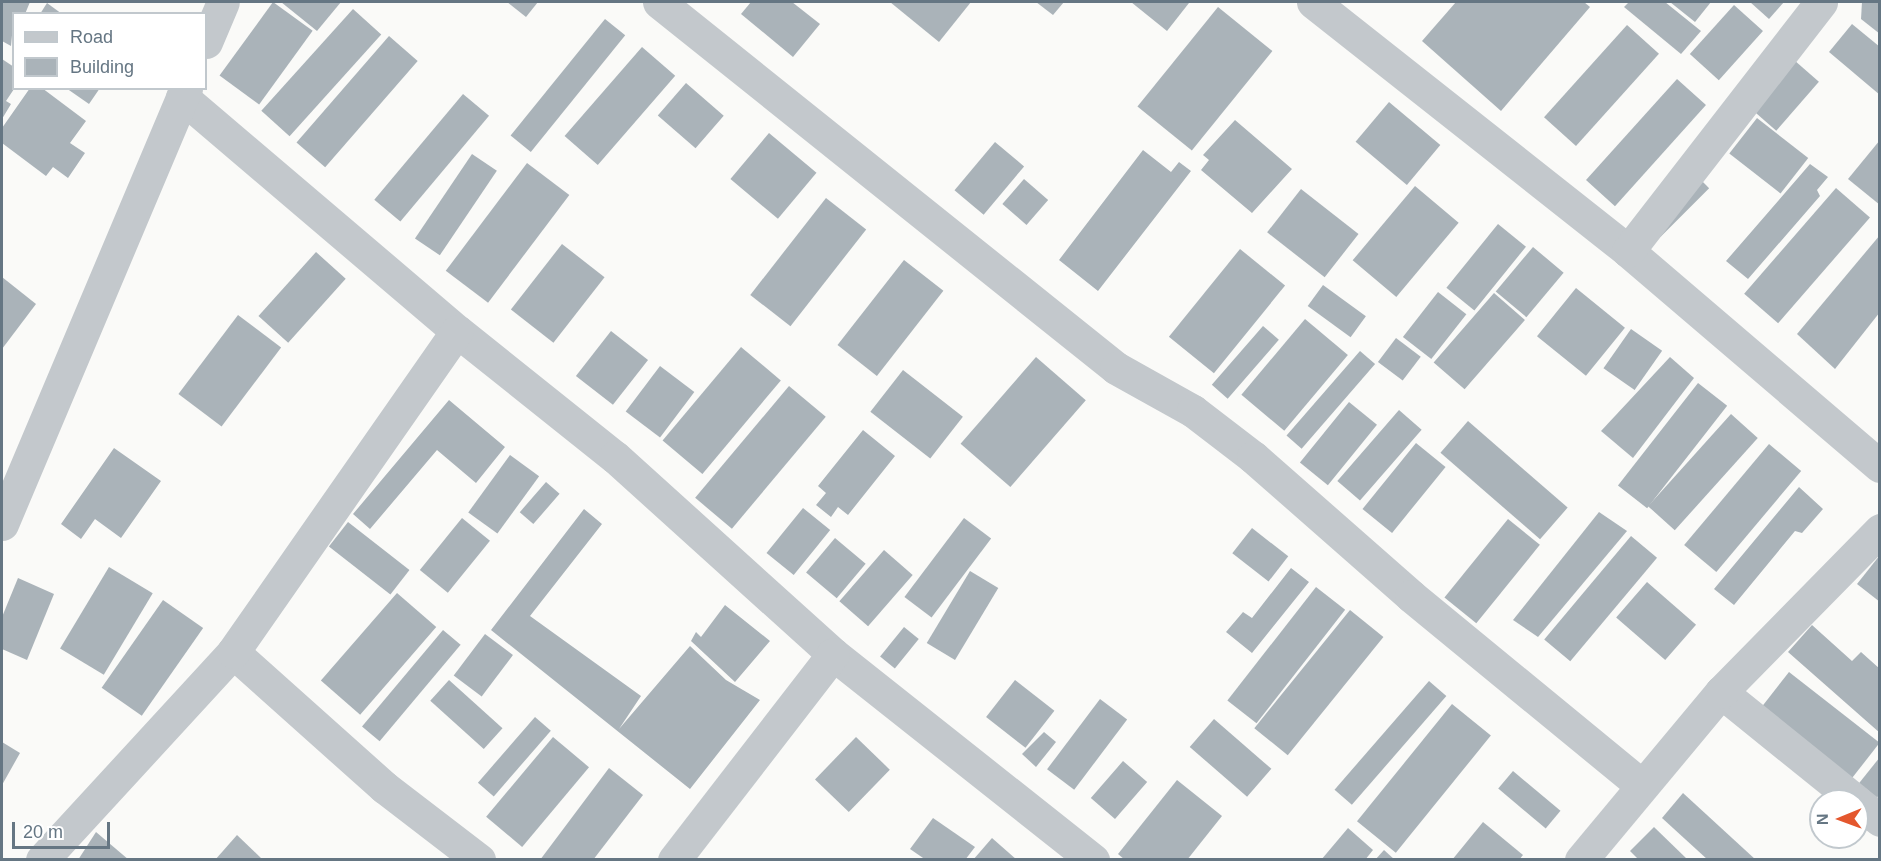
<!DOCTYPE html>
<style>
body{margin:0}
#map{position:relative;width:1881px;height:861px;overflow:hidden;background:#fafaf8;font-family:Helvetica,sans-serif}
div>[style]{position:absolute}
[style*='--x']{left:calc(var(--x)*1px);top:calc(var(--y)*1px);width:calc(var(--w)*1px);rotate:calc(var(--a)*1deg)}
.building>*{inset:0;background:#aab3b9;transform-origin:0 0}
.minor>*{height:33px;margin:-16.5px;padding:0 16.5px;transform-origin:16.5px;border-radius:16.5px;background:#c3c8cc}
span{translate:-50% -50%;white-space:nowrap;text-align:center;line-height:1.15;-webkit-text-stroke:6px #fff;paint-order:stroke}
.frame{position:absolute;inset:0;border:3px solid #657683;pointer-events:none}
.legend{position:absolute;left:12px;top:12px;width:195px;height:78px;box-sizing:border-box;background:#fff;border:2px solid #c1c8cd;margin:0;padding:8px 10px;list-style:none;font-size:18px;color:#657683}
.legend li{display:flex;align-items:center;gap:12px;height:30px}
.legend b{width:30px;border:2px solid #c1c8cd}
.north{position:absolute;left:1809px;top:789px;width:60px;height:60px;box-sizing:border-box;background:#fff;border:2px solid #c1c8cd;border-radius:50%;rotate:269deg;font-size:16px;font-weight:700;line-height:24px;text-align:center;color:#657683}
.north::after{content:'';display:block;margin:auto;width:21px;height:27px;background:#e4572e;clip-path:polygon(50% 0,100% 100%,50% 72%,0 100%)}
.scale{position:absolute;left:12px;top:822px;width:98px;height:27px;box-sizing:border-box;border:3px solid #657683;border-top:0;padding-left:8px;font-size:18px;line-height:21px;white-space:nowrap;color:#657683;-webkit-text-stroke:4px #fff;paint-order:stroke}
</style>
<div id="map">
<div class="building">
<i style="clip-path:polygon(2px 2px,30px 2px,25px 14px,14px 14px,11px 46px,2px 41px)"></i>
<i style="left:273px;top:2px;width:49px;height:91px;rotate:36deg"></i>
<i style="clip-path:polygon(281px 2px,341px 2px,317px 31px)"></i>
<i style="clip-path:polygon(507px 2px,538px 2px,526px 17px)"></i>
<i style="clip-path:polygon(751px 2px,792px 2px,820px 24px,793px 57px,741px 14px)"></i>
<i style="clip-path:polygon(890px 2px,971px 2px,939px 42px)"></i>
<i style="clip-path:polygon(1036px 2px,1064px 2px,1053px 15px)"></i>
<i style="clip-path:polygon(1131px 2px,1188px 2px,1189px 3px,1167px 31px)"></i>
<i style="clip-path:polygon(1456px 2px,1584px 2px,1590px 7px,1501px 111px,1422px 41px)"></i>
<i style="clip-path:polygon(1629px 2px,1665px 2px,1701px 31px,1681px 54px,1624px 7px)"></i>
<i style="clip-path:polygon(1670px 2px,1711px 2px,1695px 22px)"></i>
<i style="clip-path:polygon(1750px 2px,1784px 2px,1769px 19px)"></i>
<i style="clip-path:polygon(1862px 2px,1880px 2px,1880px 34px,1861px 19px)"></i>
<i style="clip-path:polygon(47px 3px,62px 14px,40px 14px)"></i>
<i style="left:1734px;top:5px;width:39px;height:66px;rotate:42deg"></i>
<i style="left:1218px;top:7px;width:70px;height:128px;rotate:39deg"></i>
<i style="left:353px;top:9px;width:38px;height:137px;rotate:42deg"></i>
<i style="left:605px;top:19px;width:26px;height:150px;rotate:39deg"></i>
<i style="clip-path:polygon(1852px 24px,1880px 47px,1880px 95px,1829px 52px)"></i>
<i style="left:1627px;top:25px;width:43px;height:124px;rotate:42deg"></i>
<i style="left:389px;top:36px;width:38px;height:141px;rotate:41deg"></i>
<i style="left:642px;top:47px;width:44px;height:118px;rotate:41deg"></i>
<i style="clip-path:polygon(2px 59px,14px 67px,14px 89px,6px 101px,11px 104px,2px 119px)"></i>
<i style="left:1794px;top:60px;width:33px;height:65px;rotate:41deg"></i>
<i style="left:1677px;top:79px;width:39px;height:136px;rotate:42deg"></i>
<i style="left:686px;top:83px;width:50px;height:43px;rotate:41deg"></i>
<i style="clip-path:polygon(30px 88px,42px 88px,86px 121px,70px 143px,85px 153px,68px 178px,53px 167px,46px 176px,2px 143px,2px 128px)"></i>
<i style="clip-path:polygon(66px 88px,100px 88px,89px 104px)"></i>
<i style="left:463px;top:94px;width:34px;height:138px;rotate:40deg"></i>
<i style="left:1389px;top:102px;width:67px;height:52px;rotate:40deg"></i>
<i style="left:1757px;top:118px;width:65px;height:45px;rotate:38deg"></i>
<i style="clip-path:polygon(1235px 120px,1292px 169px,1252px 213px,1201px 170px,1209px 160px,1203px 155px)"></i>
<i style="left:769px;top:133px;width:62px;height:60px;rotate:40deg"></i>
<i style="clip-path:polygon(1880px 140px,1880px 205px,1848px 179px)"></i>
<i style="left:995px;top:142px;width:38px;height:63px;rotate:40deg"></i>
<i style="clip-path:polygon(1143px 150px,1171px 172px,1179px 162px,1191px 171px,1098px 291px,1059px 260px)"></i>
<i style="left:472px;top:154px;width:30px;height:102px;rotate:34deg"></i>
<i style="left:527px;top:163px;width:53px;height:135px;rotate:37deg"></i>
<i style="clip-path:polygon(1810px 164px,1828px 177px,1817px 190px,1820px 196px,1748px 279px,1726px 261px)"></i>
<i style="left:1695px;top:174px;width:20px;height:69px;rotate:45deg"></i>
<i style="left:1024px;top:179px;width:32px;height:33px;rotate:41deg"></i>
<i style="left:1415px;top:186px;width:57px;height:97px;rotate:40deg"></i>
<i style="left:1836px;top:188px;width:45px;height:140px;rotate:41deg"></i>
<i style="left:1301px;top:189px;width:73px;height:55px;rotate:38deg"></i>
<i style="left:826px;top:198px;width:51px;height:123px;rotate:38deg"></i>
<i style="left:1498px;top:224px;width:36px;height:82px;rotate:39deg"></i>
<i style="clip-path:polygon(1880px 235px,1880px 312px,1835px 369px,1797px 334px)"></i>
<i style="left:562px;top:244px;width:54px;height:83px;rotate:38deg"></i>
<i style="left:1533px;top:247px;width:40px;height:58px;rotate:40deg"></i>
<i style="left:1240px;top:249px;width:58px;height:113px;rotate:39deg"></i>
<i style="left:316px;top:252px;width:40px;height:86px;rotate:42deg"></i>
<i style="left:904px;top:260px;width:50px;height:108px;rotate:38deg"></i>
<i style="clip-path:polygon(2px 277px,36px 304px,2px 349px)"></i>
<i style="left:1323px;top:285px;width:53px;height:26px;rotate:36deg"></i>
<i style="left:1576px;top:288px;width:63px;height:62px;rotate:39deg"></i>
<i style="left:1438px;top:292px;width:36px;height:57px;rotate:38deg"></i>
<i style="left:1494px;top:293px;width:41px;height:92px;rotate:41deg"></i>
<i style="left:238px;top:315px;width:54px;height:99px;rotate:37deg"></i>
<i style="left:1305px;top:319px;width:56px;height:99px;rotate:40deg"></i>
<i style="left:1263px;top:326px;width:21px;height:78px;rotate:41deg"></i>
<i style="left:1631px;top:329px;width:38px;height:48px;rotate:35deg"></i>
<i style="left:611px;top:331px;width:47px;height:57px;rotate:38deg"></i>
<i style="left:1396px;top:338px;width:31px;height:30px;rotate:37deg"></i>
<i style="left:741px;top:347px;width:52px;height:122px;rotate:40deg"></i>
<i style="left:1360px;top:351px;width:20px;height:112px;rotate:41deg"></i>
<i style="left:1036px;top:357px;width:66px;height:115px;rotate:41deg"></i>
<i style="clip-path:polygon(1670px 357px,1694px 378px,1633px 458px,1601px 431px)"></i>
<i style="left:660px;top:366px;width:43px;height:57px;rotate:37deg"></i>
<i style="left:903px;top:370px;width:76px;height:53px;rotate:38deg"></i>
<i style="left:1698px;top:383px;width:37px;height:130px;rotate:38deg"></i>
<i style="left:789px;top:386px;width:48px;height:146px;rotate:40deg"></i>
<i style="clip-path:polygon(449px 400px,505px 447px,476px 483px,437px 450px,370px 529px,353px 514px)"></i>
<i style="left:1349px;top:402px;width:36px;height:78px;rotate:39deg"></i>
<i style="left:1399px;top:410px;width:30px;height:94px;rotate:41deg"></i>
<i style="left:1731px;top:414px;width:36px;height:124px;rotate:42deg"></i>
<i style="left:1468px;top:421px;width:132px;height:42px;rotate:41deg"></i>
<i style="clip-path:polygon(863px 430px,895px 456px,848px 515px,838px 507px,831px 517px,816px 505px,826px 493px,818px 486px)"></i>
<i style="left:1416px;top:443px;width:38px;height:85px;rotate:39deg"></i>
<i style="left:1769px;top:444px;width:42px;height:132px;rotate:40deg"></i>
<i style="clip-path:polygon(114px 448px,161px 481px,121px 538px,95px 519px,81px 539px,61px 524px)"></i>
<i style="left:510px;top:455px;width:36px;height:71px;rotate:36deg"></i>
<i style="left:546px;top:482px;width:18px;height:40px;rotate:41deg"></i>
<i style="clip-path:polygon(1799px 487px,1823px 509px,1802px 533px,1795px 531px,1734px 605px,1714px 589px)"></i>
<i style="left:803px;top:508px;width:35px;height:58px;rotate:39deg"></i>
<i style="clip-path:polygon(584px 509px,602px 524px,530px 616px,641px 696px,619px 729px,690px 646px,726px 680px,760px 700px,690px 789px,491px 630px)"></i>
<i style="clip-path:polygon(1599px 512px,1627px 531px,1538px 637px,1513px 620px)"></i>
<i style="left:462px;top:518px;width:36px;height:67px;rotate:39deg"></i>
<i style="left:964px;top:518px;width:34px;height:99px;rotate:37deg"></i>
<i style="left:1508px;top:519px;width:41px;height:101px;rotate:39deg"></i>
<i style="left:348px;top:522px;width:78px;height:31px;rotate:38deg"></i>
<i style="left:1252px;top:528px;width:46px;height:32px;rotate:38deg"></i>
<i style="left:1631px;top:536px;width:34px;height:135px;rotate:40deg"></i>
<i style="left:835px;top:538px;width:40px;height:45px;rotate:40deg"></i>
<i style="left:884px;top:550px;width:38px;height:68px;rotate:41deg"></i>
<i style="clip-path:polygon(1880px 555px,1880px 602px,1857px 584px)"></i>
<i style="left:109px;top:567px;width:51px;height:95px;rotate:31deg"></i>
<i style="clip-path:polygon(1291px 568px,1309px 582px,1252px 653px,1226px 632px,1243px 612px,1252px 618px)"></i>
<i style="left:970px;top:571px;width:33px;height:84px;rotate:31deg"></i>
<i style="clip-path:polygon(18px 578px,54px 594px,27px 660px,2px 649px,2px 617px)"></i>
<i style="left:1647px;top:582px;width:65px;height:47px;rotate:41deg"></i>
<i style="left:1316px;top:587px;width:37px;height:144px;rotate:38deg"></i>
<i style="left:397px;top:593px;width:52px;height:116px;rotate:41deg"></i>
<i style="left:163px;top:600px;width:49px;height:107px;rotate:35deg"></i>
<i style="clip-path:polygon(725px 605px,770px 641px,735px 682px,691px 641px,696px 632px,701px 637px)"></i>
<i style="left:1350px;top:610px;width:43px;height:152px;rotate:39deg"></i>
<i style="clip-path:polygon(1812px 625px,1852px 661px,1861px 652px,1880px 669px,1880px 733px,1788px 652px)"></i>
<i style="left:904px;top:627px;width:19px;height:38px;rotate:39deg"></i>
<i style="left:443px;top:630px;width:23px;height:126px;rotate:40deg"></i>
<i style="left:485px;top:634px;width:35px;height:52px;rotate:37deg"></i>
<i style="left:1789px;top:672px;width:115px;height:47px;rotate:38deg"></i>
<i style="left:449px;top:680px;width:72px;height:28px;rotate:42deg"></i>
<i style="left:1015px;top:680px;width:50px;height:47px;rotate:38deg"></i>
<i style="left:1429px;top:681px;width:23px;height:144px;rotate:41deg"></i>
<i style="left:1100px;top:699px;width:34px;height:88px;rotate:37deg"></i>
<i style="left:1452px;top:704px;width:50px;height:151px;rotate:39deg"></i>
<i style="left:535px;top:717px;width:21px;height:87px;rotate:41deg"></i>
<i style="left:1214px;top:719px;width:76px;height:37px;rotate:41deg"></i>
<i style="clip-path:polygon(1044px 732px,1056px 742px,1036px 767px,1022px 754px)"></i>
<i style="left:553px;top:737px;width:47px;height:104px;rotate:40deg"></i>
<i style="left:856px;top:737px;width:47px;height:59px;rotate:44deg"></i>
<i style="clip-path:polygon(2px 742px,20px 753px,2px 785px)"></i>
<i style="clip-path:polygon(1880px 757px,1880px 794px,1874px 801px,1856px 787px)"></i>
<i style="left:1123px;top:761px;width:32px;height:49px;rotate:41deg"></i>
<i style="clip-path:polygon(609px 768px,643px 795px,593px 860px,540px 860px)"></i>
<i style="left:1513px;top:771px;width:62px;height:23px;rotate:40deg"></i>
<i style="clip-path:polygon(1177px 780px,1222px 816px,1187px 860px,1125px 860px,1118px 854px)"></i>
<i style="clip-path:polygon(1683px 793px,1756px 860px,1708px 860px,1662px 818px)"></i>
<i style="clip-path:polygon(933px 818px,975px 847px,965px 860px,926px 860px,910px 849px)"></i>
<i style="clip-path:polygon(1483px 822px,1523px 855px,1519px 860px,1452px 860px)"></i>
<i style="clip-path:polygon(1654px 827px,1688px 860px,1639px 860px,1630px 851px)"></i>
<i style="clip-path:polygon(1348px 828px,1373px 850px,1365px 860px,1321px 860px)"></i>
<i style="clip-path:polygon(96px 832px,129px 860px,78px 860px)"></i>
<i style="clip-path:polygon(237px 835px,263px 860px,215px 860px)"></i>
<i style="clip-path:polygon(992px 838px,1017px 860px,973px 860px)"></i>
<i style="clip-path:polygon(1384px 850px,1395px 860px,1375px 860px)"></i>
</div>
<div class="minor">
<i style="--x:659;--y:2;--w:585;--a:38.69"></i>
<i style="--x:1116;--y:368;--w:88;--a:29.2"></i>
<i style="--x:1193;--y:411;--w:76;--a:37.5"></i>
<i style="--x:1253;--y:457;--w:210;--a:41.3"></i>
<i style="--x:1411;--y:596;--w:299;--a:39.4"></i>
<i style="--x:1313;--y:2;--w:402;--a:38.3"></i>
<i style="--x:1628;--y:251;--w:331;--a:40.5"></i>
<i style="--x:206;--y:42;--w:43;--a:-67"></i>
<i style="--x:182;--y:97;--w:361;--a:40.4"></i>
<i style="--x:457;--y:331;--w:202;--a:38.6"></i>
<i style="--x:615;--y:457;--w:294;--a:42.1"></i>
<i style="--x:833;--y:654;--w:332;--a:38.4"></i>
<i style="--x:1628;--y:251;--w:315;--a:-52.2"></i>
<i style="--x:2;--y:524;--w:473;--a:-67.1"></i>
<i style="--x:233;--y:652;--w:203;--a:41.8"></i>
<i style="--x:384;--y:787;--w:120;--a:37.5"></i>
<i style="--x:1721;--y:692;--w:174;--a:38.9"></i>
<i style="--x:1857;--y:802;--w:29;--a:38"></i>
<i style="--x:42;--y:860;--w:282;--a:-47.4"></i>
<i style="--x:233;--y:652;--w:391;--a:-55.1"></i>
<i style="--x:674;--y:860;--w:260;--a:-52.3"></i>
<i style="--x:1581;--y:860;--w:219;--a:-50.2"></i>
<i style="--x:1721;--y:692;--w:227;--a:-45.5"></i>
</div>
<div class="frame"></div>
<ul class="legend">
<li><b style="height:8px;background:#c3c8cc"></b>Road</li>
<li><b style="height:16px;background:#aab3b9"></b>Building</li>
</ul>
<div class="north">N</div>
<div class="scale">20 m</div>
</div>
